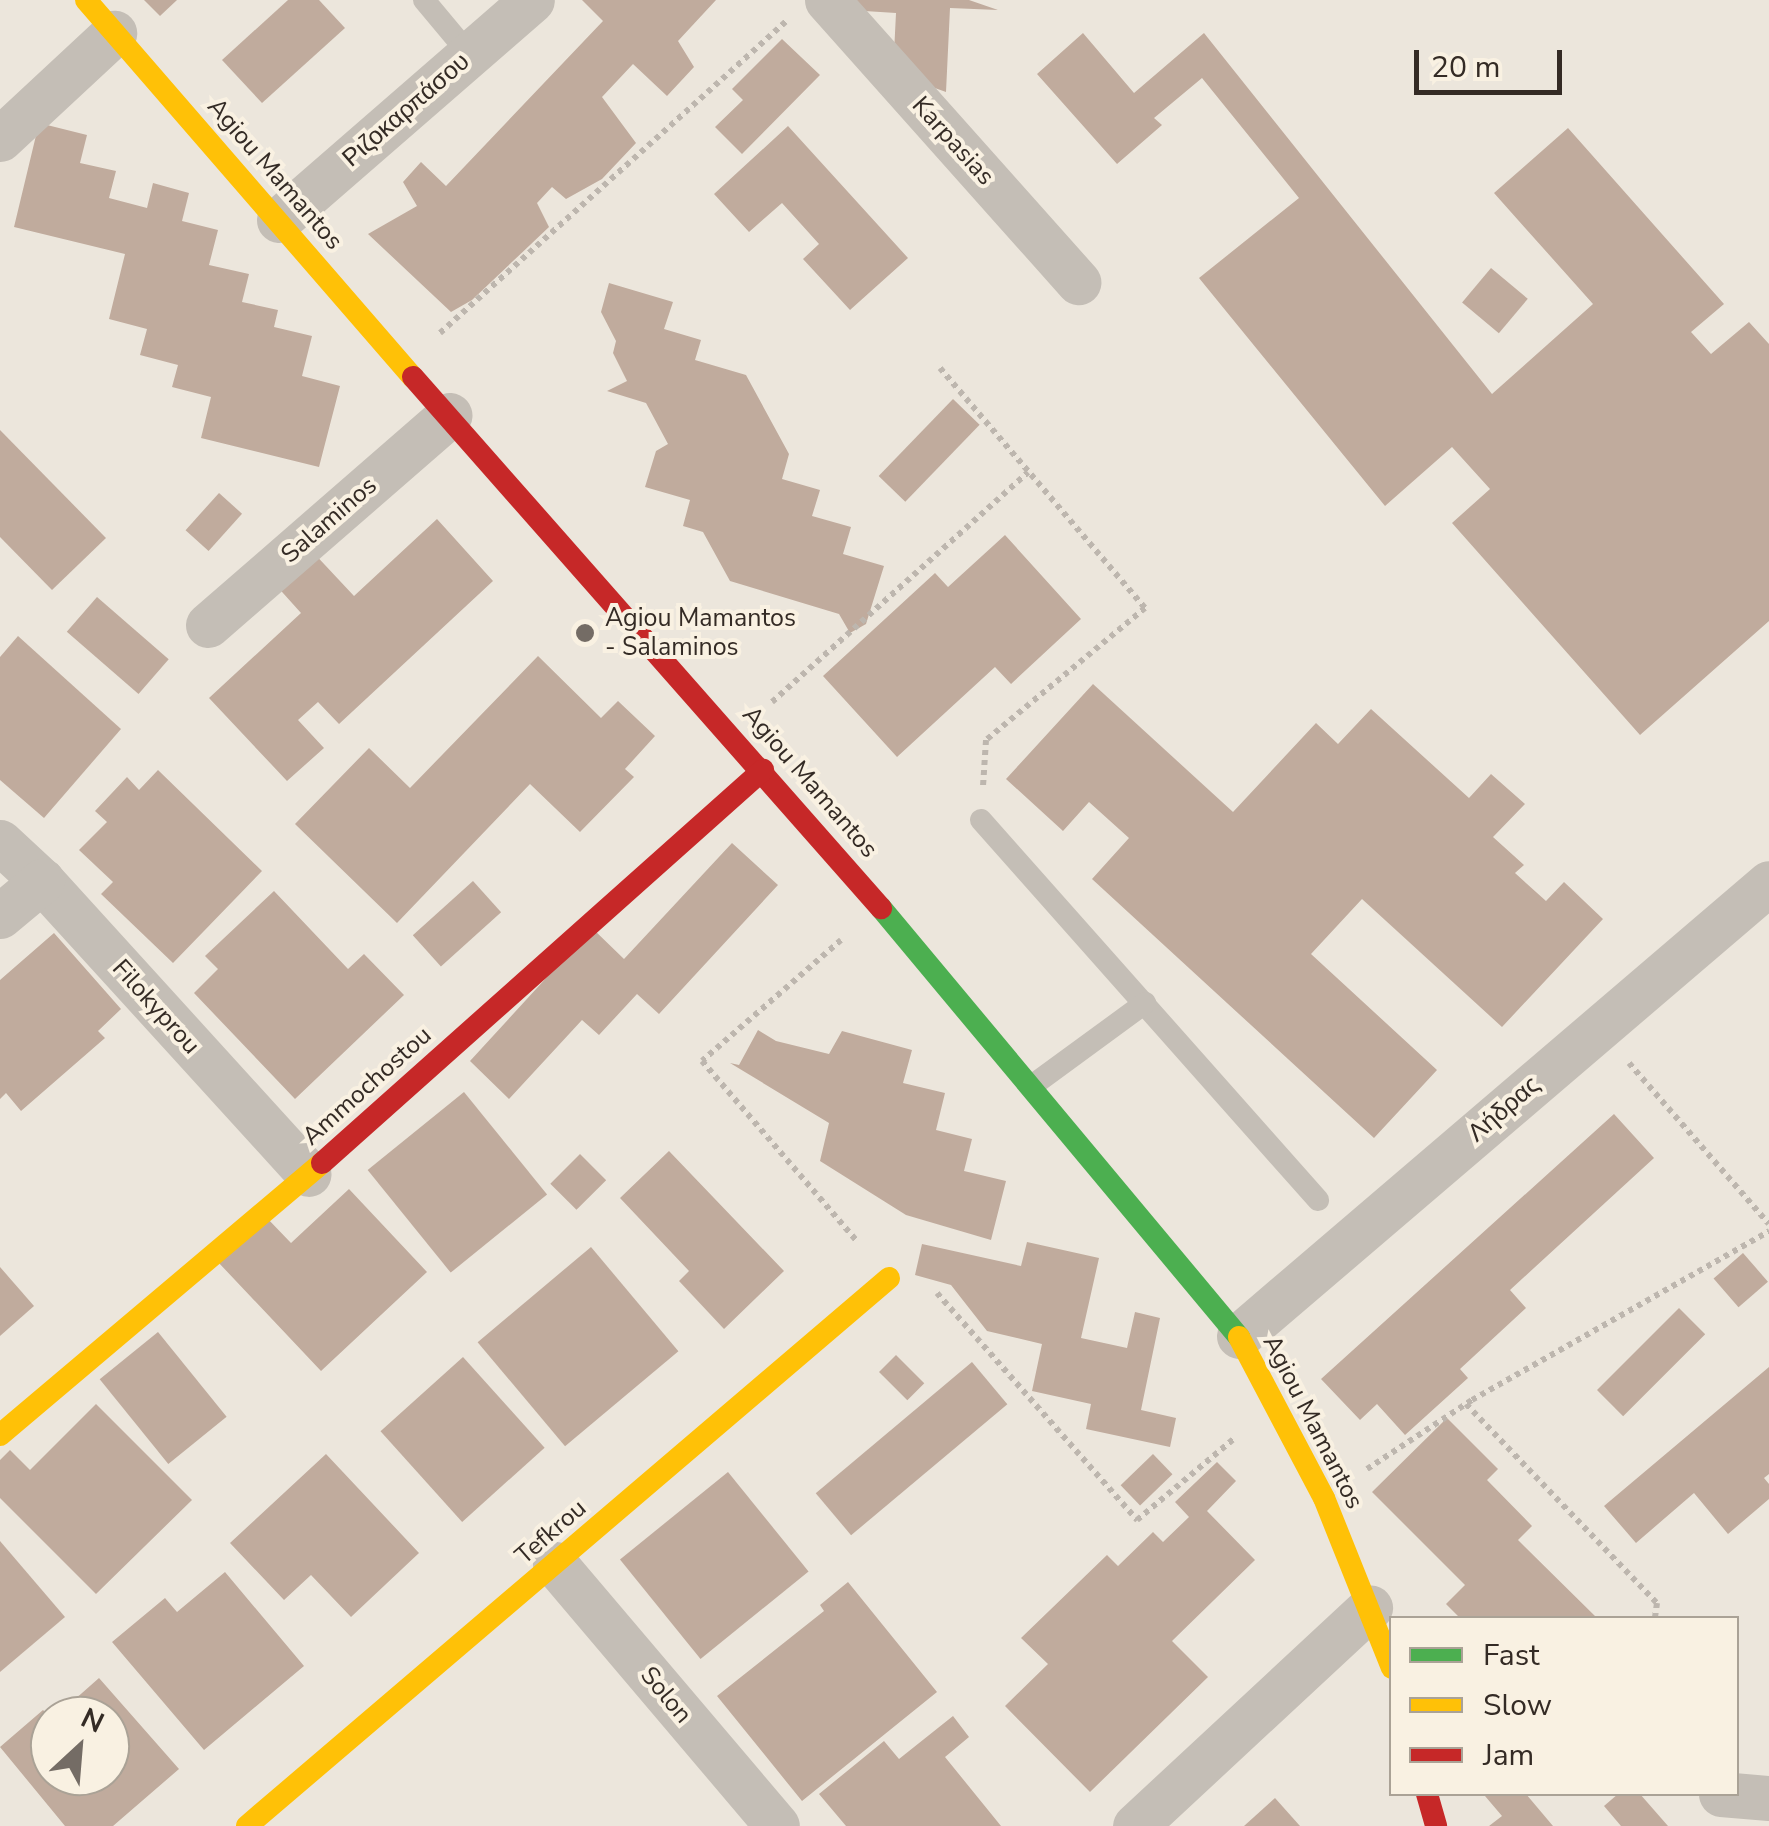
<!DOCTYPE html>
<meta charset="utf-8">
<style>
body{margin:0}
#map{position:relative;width:1769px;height:1826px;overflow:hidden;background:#ece6dc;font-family:"Nunito Sans",sans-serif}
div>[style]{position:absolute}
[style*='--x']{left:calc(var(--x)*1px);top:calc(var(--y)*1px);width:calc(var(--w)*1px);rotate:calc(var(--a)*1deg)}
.building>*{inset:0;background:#c0ab9d;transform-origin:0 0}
.path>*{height:6px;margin-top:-3px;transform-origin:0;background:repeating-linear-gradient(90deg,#bdb6ae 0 5px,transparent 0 10px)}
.lane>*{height:22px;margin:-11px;padding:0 11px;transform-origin:11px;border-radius:11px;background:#c4beb6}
.street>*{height:45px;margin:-22.5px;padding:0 22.5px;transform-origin:22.5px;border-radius:22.5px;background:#c4beb6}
.fast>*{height:22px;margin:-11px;padding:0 11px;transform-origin:11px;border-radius:11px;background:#4caf50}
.slow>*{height:22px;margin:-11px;padding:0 11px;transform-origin:11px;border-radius:11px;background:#ffc107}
.jam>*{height:22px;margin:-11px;padding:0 11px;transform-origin:11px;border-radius:11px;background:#c62828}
.dots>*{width:28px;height:28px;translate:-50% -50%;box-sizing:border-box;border:5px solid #f9f1e2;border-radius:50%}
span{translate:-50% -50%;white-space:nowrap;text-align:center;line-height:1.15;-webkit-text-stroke:8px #f9f1e2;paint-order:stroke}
.street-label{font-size:25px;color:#342b25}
.poi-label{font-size:25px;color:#342b25}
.left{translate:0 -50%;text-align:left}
.legend{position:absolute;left:1389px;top:1616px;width:350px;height:180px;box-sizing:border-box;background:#f9f1e2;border:2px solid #aaa296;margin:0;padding:12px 18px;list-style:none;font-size:30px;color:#342b25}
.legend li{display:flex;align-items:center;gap:20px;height:50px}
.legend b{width:50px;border:2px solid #aaa296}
.north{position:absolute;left:30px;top:1696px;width:100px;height:100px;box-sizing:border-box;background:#f9f1e2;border:2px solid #aaa296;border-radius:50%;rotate:26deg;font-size:28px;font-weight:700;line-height:40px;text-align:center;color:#342b25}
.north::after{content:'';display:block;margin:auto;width:35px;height:45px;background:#746c65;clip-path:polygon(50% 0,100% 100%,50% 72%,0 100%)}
.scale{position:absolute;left:1414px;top:50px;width:148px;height:45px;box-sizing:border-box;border:5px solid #342b25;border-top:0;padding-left:12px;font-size:30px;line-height:35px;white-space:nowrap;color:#342b25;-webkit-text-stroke:8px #f9f1e2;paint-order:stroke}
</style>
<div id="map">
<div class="building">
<i style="clip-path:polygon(144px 0,177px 0,160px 16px)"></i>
<i style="clip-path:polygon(288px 0,319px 0,345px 28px,262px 103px,222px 60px)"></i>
<i style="clip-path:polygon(582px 0,716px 0,678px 41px,694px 67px,667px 96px,633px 64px,602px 97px,636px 143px,602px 179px,566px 199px,552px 187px,537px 203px,549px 227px,472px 300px,451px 312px,368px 234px,417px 206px,403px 182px,421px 162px,446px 186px,603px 21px)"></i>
<i style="clip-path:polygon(850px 0,969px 0,998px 10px,950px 8px,946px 92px,893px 73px,896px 13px,849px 10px)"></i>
<i style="clip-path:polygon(1083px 33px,1134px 93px,1204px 33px,1492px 394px,1593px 304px,1494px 193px,1568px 128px,1724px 304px,1691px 332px,1711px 354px,1749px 322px,1769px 344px,1769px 621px,1640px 735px,1452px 523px,1490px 489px,1452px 447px,1385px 506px,1199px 278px,1299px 198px,1202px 78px,1154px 118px,1162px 125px,1117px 164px,1037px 74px)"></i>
<i style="clip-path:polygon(782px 39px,820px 75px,742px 154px,715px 127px,743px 100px,732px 89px)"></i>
<i style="clip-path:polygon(39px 123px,87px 135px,80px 163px,116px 171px,109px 198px,147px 208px,153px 183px,189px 193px,182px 221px,218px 230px,209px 265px,249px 274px,242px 302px,278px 310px,274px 327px,312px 336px,302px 376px,340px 386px,319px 467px,201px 438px,211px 397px,172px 387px,178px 365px,140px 355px,147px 329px,109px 319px,125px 254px,14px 227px)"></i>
<i style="clip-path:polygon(788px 126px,908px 258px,850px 310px,803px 259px,819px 244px,782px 203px,749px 232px,714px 194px)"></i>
<i style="left:1491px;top:268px;width:48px;height:45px;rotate:40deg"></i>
<i style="clip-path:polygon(609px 283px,673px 302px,664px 329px,701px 340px,695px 360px,746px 375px,789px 454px,782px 479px,820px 490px,812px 516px,851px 527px,843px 554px,884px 566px,866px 624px,850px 633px,839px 614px,730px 581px,703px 532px,683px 526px,690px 500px,645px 487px,656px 451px,668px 444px,646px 403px,607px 391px,627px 381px,613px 353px,616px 341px,601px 312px)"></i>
<i style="left:953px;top:399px;width:37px;height:107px;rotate:44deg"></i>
<i style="clip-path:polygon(0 430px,106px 538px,52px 590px,0 537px)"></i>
<i style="left:219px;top:493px;width:31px;height:50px;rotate:42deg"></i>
<i style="clip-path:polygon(437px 519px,493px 581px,339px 724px,318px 702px,298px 720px,324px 748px,287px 781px,209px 698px,301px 613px,274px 583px,310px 549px,354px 596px)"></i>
<i style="clip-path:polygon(1005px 535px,1081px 619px,1011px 684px,995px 667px,897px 757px,823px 676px,935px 573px,948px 587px)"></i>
<i style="left:97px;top:597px;width:95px;height:46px;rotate:41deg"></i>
<i style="clip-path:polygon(18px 636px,121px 729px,44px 818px,0 780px,0 657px)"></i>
<i style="clip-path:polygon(538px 656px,601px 718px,618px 701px,655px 736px,625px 769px,634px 777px,580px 832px,530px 784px,397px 923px,295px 824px,369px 748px,410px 788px)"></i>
<i style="clip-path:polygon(1093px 684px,1233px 812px,1316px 723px,1338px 744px,1371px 709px,1469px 798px,1491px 774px,1525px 804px,1493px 837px,1524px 865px,1515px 873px,1546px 901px,1564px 882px,1603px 919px,1502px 1027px,1362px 899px,1311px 954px,1437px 1070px,1374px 1138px,1092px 879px,1129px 838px,1089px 802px,1063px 831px,1006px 779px)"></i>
<i style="clip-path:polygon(158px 770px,262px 871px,173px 963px,101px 894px,113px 882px,79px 850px,107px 822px,95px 811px,127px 777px,139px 790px)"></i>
<i style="clip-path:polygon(732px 843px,778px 885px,659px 1014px,637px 994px,599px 1035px,582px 1020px,509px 1099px,470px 1061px,592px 928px,624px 959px)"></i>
<i style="left:473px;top:881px;width:42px;height:81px;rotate:48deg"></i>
<i style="clip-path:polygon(274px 891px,348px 969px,364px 954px,404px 995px,295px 1099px,194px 993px,218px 969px,205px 956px)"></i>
<i style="clip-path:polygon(54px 933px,121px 1009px,98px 1031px,105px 1038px,21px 1111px,6px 1093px,0 1099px,0 980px)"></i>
<i style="clip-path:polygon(758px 1030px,776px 1041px,829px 1054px,842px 1031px,912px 1050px,903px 1083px,945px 1093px,936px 1130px,972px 1139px,964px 1171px,1006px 1181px,991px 1240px,906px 1215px,820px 1161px,829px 1123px,730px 1063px,739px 1065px)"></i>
<i style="left:464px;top:1092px;width:132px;height:124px;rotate:51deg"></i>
<i style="clip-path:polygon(1614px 1114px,1654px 1158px,1510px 1290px,1526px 1308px,1460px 1369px,1468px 1378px,1405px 1435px,1377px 1404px,1360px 1420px,1321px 1379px)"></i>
<i style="clip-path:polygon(669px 1151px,784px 1271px,724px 1329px,679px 1281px,689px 1271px,620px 1198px)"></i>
<i style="left:580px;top:1154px;width:37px;height:42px;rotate:45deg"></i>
<i style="clip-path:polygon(349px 1189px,427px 1272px,321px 1371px,218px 1262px,266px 1217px,291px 1243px)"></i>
<i style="clip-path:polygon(1027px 1242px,1099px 1258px,1081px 1338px,1127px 1348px,1135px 1312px,1160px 1318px,1141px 1410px,1176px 1418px,1170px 1447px,1086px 1429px,1091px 1404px,1032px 1391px,1042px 1344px,987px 1331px,951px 1285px,915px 1275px,922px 1244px,1021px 1266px)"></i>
<i style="left:591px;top:1247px;width:136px;height:148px;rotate:50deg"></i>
<i style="left:1743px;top:1253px;width:38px;height:39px;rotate:49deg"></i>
<i style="clip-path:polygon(0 1267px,34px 1306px,0 1336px)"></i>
<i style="left:1679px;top:1308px;width:37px;height:116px;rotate:45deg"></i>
<i style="left:158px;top:1332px;width:109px;height:75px;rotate:51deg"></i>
<i style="left:896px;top:1355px;width:40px;height:24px;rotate:45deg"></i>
<i style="left:463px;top:1357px;width:122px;height:111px;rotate:48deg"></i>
<i style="left:972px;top:1362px;width:55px;height:204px;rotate:50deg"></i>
<i style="clip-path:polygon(1769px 1367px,1769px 1474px,1764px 1478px,1769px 1484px,1769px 1499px,1728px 1534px,1694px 1493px,1636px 1543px,1604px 1506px)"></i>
<i style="clip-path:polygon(96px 1404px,192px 1500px,96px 1594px,0 1498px,0 1460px,10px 1450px,30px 1470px)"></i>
<i style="clip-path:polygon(1447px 1418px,1498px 1469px,1487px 1480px,1532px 1526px,1518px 1540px,1597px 1618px,1460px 1618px,1446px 1604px,1465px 1585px,1372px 1492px)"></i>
<i style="clip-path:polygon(326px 1454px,419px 1553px,351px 1617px,311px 1575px,284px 1600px,230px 1543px)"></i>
<i style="left:1153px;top:1454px;width:28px;height:45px;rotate:46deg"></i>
<i style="clip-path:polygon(1217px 1462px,1236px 1481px,1207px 1511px,1255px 1560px,1172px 1641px,1208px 1677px,1090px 1792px,1005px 1706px,1048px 1664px,1021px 1638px,1107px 1555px,1118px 1566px,1153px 1532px,1163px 1542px,1189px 1517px,1175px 1502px)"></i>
<i style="left:728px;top:1472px;width:128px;height:139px;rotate:51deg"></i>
<i style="clip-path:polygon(0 1541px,65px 1617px,0 1672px)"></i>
<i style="clip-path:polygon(225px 1572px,304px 1666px,204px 1750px,112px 1642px,165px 1598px,177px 1612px)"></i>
<i style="clip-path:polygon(848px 1582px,937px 1692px,802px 1801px,717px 1696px,824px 1611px,820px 1605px)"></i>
<i style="clip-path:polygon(99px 1678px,179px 1769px,113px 1826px,65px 1826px,0 1747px,43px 1710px,50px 1717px,50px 1776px,110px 1776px,110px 1716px,56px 1716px)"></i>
<i style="clip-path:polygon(953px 1716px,969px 1737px,945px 1757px,1001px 1826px,846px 1826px,819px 1794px,884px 1741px,899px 1759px)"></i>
<i style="clip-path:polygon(1488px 1794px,1526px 1794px,1553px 1826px,1489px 1826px,1502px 1816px,1485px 1796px)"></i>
<i style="clip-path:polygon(1618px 1794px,1640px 1794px,1668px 1826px,1621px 1826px,1604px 1806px)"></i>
<i style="clip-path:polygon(1275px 1798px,1300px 1826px,1244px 1826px)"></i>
</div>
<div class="path">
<i style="--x:440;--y:333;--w:468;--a:-42"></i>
<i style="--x:940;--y:368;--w:316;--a:49.5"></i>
<i style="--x:1145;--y:608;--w:207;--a:140.3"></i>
<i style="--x:986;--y:740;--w:47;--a:93.7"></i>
<i style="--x:772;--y:702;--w:344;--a:-41.9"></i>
<i style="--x:841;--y:940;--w:184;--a:139"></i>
<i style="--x:702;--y:1061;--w:238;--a:49.3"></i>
<i style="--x:1629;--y:1063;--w:213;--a:49"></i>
<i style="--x:937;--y:1293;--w:303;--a:48.6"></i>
<i style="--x:1137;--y:1520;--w:129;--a:-40"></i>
<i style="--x:1466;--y:1404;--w:276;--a:46.2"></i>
<i style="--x:1657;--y:1603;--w:15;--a:98"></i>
<i style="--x:1367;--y:1469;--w:126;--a:-33.3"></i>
<i style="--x:1472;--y:1400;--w:342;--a:-29.6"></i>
</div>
<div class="lane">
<i style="--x:424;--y:0;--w:72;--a:50.1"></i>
<i style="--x:981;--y:820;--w:508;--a:48.43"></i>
<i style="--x:1033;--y:1085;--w:139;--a:-36.2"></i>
</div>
<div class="street">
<i style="--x:827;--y:0;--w:378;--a:48.3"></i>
<i style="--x:0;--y:139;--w:156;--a:-42.9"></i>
<i style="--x:279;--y:220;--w:335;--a:-41"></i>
<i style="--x:208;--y:625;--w:320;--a:-41"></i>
<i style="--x:0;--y:842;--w:57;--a:42.9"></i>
<i style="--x:42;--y:881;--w:396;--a:47.7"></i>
<i style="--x:0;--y:916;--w:55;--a:-39.8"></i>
<i style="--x:1239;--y:1336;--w:697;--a:-40.52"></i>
<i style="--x:555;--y:1564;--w:343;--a:49.7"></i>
<i style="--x:1721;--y:1794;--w:48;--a:4.8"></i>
<i style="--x:1135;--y:1826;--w:321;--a:-42.9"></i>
</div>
<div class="fast">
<i style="--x:881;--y:908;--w:559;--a:50.16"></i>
</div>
<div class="slow">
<i style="--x:86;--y:0;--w:499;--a:49.1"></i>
<i style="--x:1239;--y:1337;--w:182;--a:62.2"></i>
<i style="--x:1324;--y:1498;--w:183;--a:68.2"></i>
<i style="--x:0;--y:1435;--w:422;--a:-40.2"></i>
<i style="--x:247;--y:1826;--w:844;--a:-40.48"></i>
</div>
<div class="jam">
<i style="--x:413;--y:377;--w:708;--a:48.61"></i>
<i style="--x:322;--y:1163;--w:591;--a:-41.71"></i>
<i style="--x:1427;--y:1794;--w:33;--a:74"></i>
</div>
<div class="dots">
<i style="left:585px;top:633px;background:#746c65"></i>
</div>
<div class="street-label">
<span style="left:406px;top:110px;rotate:-41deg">Ριζοκαρπάσου</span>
<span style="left:953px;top:141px;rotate:48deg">Karpasias</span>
<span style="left:275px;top:174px;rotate:49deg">Agiou Mamantos</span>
<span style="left:329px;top:520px;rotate:-41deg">Salaminos</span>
<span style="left:810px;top:782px;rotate:49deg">Agiou Mamantos</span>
<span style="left:156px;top:1007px;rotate:48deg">Filokyprou</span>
<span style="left:367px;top:1086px;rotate:-42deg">Ammochostou</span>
<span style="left:1504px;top:1109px;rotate:-41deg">Λήδρας</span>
<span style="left:1313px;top:1422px;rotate:63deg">Agiou Mamantos</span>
<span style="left:551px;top:1532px;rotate:-41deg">Tefkrou</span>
<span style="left:666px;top:1695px;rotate:50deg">Solon</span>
</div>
<div class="poi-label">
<span class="left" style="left:605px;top:633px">Agiou Mamantos<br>- Salaminos</span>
</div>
<ul class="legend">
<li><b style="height:12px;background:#4caf50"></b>Fast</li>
<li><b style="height:12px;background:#ffc107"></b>Slow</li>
<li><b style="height:12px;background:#c62828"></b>Jam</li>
</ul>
<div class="north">N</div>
<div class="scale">20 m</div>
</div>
